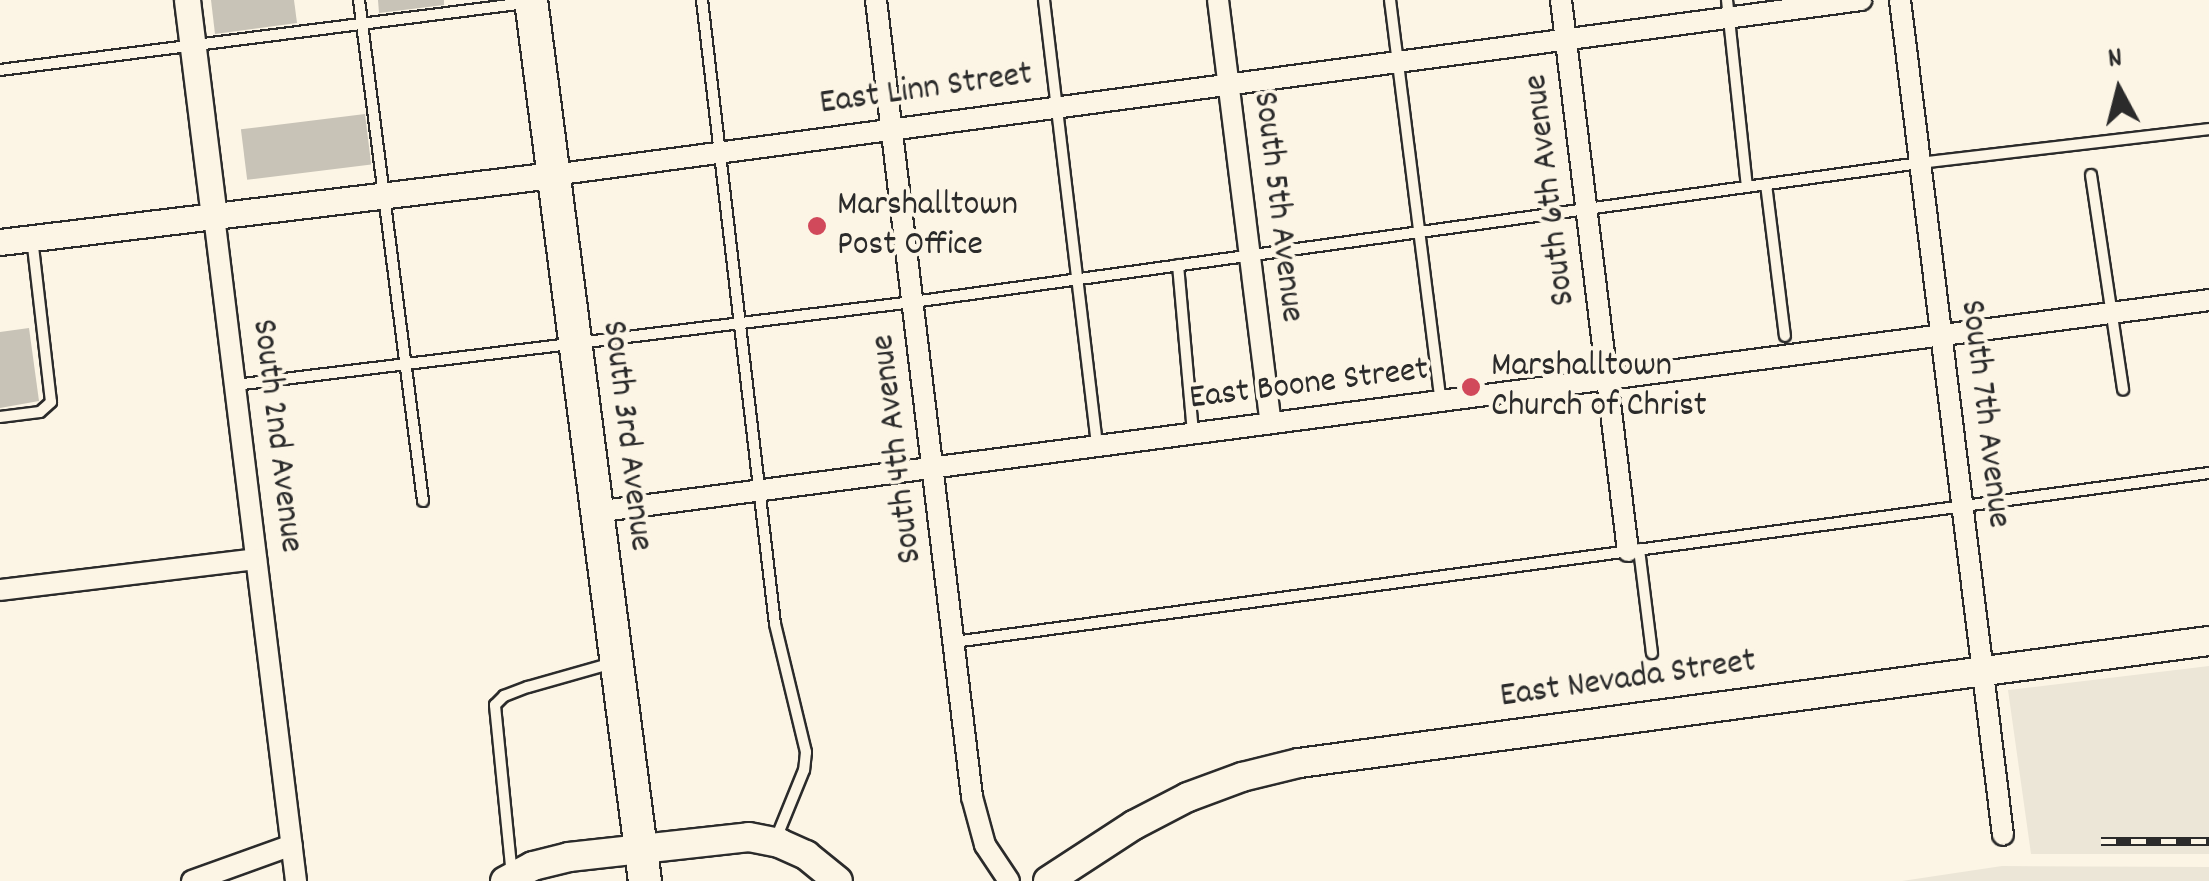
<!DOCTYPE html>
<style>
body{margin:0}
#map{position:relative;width:2209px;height:881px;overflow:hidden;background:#fcf5e5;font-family:Dekko,sans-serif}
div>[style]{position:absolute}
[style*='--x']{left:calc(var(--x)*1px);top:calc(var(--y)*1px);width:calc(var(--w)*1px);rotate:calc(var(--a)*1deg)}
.built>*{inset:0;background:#ece6d7}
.building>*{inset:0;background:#c8c3b7;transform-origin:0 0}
.roads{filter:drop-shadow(2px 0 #2b2b2b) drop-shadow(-2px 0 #2b2b2b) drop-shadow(0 2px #2b2b2b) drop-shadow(0 -2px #2b2b2b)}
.service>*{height:10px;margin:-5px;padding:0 5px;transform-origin:5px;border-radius:5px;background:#fcf5e5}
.minor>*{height:20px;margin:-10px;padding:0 10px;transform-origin:10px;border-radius:10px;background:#fcf5e5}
.tertiary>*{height:25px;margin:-12.5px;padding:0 12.5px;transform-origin:12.5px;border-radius:12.5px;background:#fcf5e5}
.secondary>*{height:28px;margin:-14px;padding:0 14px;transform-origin:14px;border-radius:14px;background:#fcf5e5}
.primary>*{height:32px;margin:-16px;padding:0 16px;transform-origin:16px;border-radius:16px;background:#fcf5e5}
.rail>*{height:9px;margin-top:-4.5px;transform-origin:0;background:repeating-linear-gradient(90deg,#fcf5e5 0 15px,#2b2b2b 0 30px);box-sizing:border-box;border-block:2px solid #2b2b2b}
.dots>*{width:28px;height:28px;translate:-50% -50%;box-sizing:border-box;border:5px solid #fcf5e5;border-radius:50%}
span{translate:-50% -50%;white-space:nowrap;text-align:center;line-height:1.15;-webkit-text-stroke:8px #fcf5e5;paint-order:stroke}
.street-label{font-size:35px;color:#2b2b2b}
.poi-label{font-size:35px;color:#2b2b2b}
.left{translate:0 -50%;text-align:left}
.north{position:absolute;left:2069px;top:40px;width:100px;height:100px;-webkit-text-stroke:8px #fcf5e5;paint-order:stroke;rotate:353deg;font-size:28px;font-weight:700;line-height:40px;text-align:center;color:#2b2b2b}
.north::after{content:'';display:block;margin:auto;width:35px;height:45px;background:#2b2b2b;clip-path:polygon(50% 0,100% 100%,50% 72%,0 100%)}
</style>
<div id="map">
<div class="built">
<i style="clip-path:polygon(2209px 666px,2209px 854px,2031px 854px,2008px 690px)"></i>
<i style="clip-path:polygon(2002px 866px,2209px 867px,2209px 881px,1902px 881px)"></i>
</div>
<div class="building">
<i style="clip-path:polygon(211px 0,294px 0,297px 23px,215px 34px)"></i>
<i style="clip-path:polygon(378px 0,444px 0,444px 5px,379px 13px)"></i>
<i style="left:365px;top:114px;width:51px;height:125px;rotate:83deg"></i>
<i style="clip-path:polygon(29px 328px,39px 401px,0 408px,0 332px)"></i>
</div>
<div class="roads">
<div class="service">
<i style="--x:359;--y:0;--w:505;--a:82.72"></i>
<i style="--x:702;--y:0;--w:628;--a:83.33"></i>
<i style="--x:775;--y:624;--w:132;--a:76.4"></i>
<i style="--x:806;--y:752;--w:18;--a:96"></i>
<i style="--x:804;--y:770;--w:77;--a:112.2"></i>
<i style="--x:1044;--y:0;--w:449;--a:83.2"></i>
<i style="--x:1390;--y:0;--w:404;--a:82.8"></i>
<i style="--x:1727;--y:0;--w:187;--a:83.9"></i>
<i style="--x:0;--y:70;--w:529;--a:-7.27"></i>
<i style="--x:2091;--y:175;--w:217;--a:81.5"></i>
<i style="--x:1766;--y:184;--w:153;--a:82.9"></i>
<i style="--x:1178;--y:265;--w:169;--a:84.9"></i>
<i style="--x:235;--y:385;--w:683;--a:-6.98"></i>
<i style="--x:913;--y:302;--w:1017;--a:-7.86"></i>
<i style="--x:1920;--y:163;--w:291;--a:-6.7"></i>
<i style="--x:0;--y:417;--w:40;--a:-7.1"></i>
<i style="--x:40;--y:412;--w:15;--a:-42"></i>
<i style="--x:51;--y:402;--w:164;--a:-96.6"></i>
<i style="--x:1639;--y:549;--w:105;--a:82.9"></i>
<i style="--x:954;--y:642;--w:1266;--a:-7.67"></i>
<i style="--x:512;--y:876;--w:172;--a:-95.7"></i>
<i style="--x:495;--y:705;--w:13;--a:-45"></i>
<i style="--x:504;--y:696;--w:26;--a:-21"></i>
<i style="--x:528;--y:687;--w:88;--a:-15.8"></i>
</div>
<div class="minor">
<i style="--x:876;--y:0;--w:803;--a:83.13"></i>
<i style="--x:972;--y:797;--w:50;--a:74.8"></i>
<i style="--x:985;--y:845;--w:43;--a:56.3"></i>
<i style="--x:1218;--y:0;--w:426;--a:82.9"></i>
<i style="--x:1561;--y:0;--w:555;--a:83.07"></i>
<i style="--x:1900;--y:0;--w:841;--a:82.97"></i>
<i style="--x:553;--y:175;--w:1320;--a:-7.62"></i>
<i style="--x:214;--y:216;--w:670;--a:82.97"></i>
<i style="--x:595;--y:512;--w:1628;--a:-7.48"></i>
<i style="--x:0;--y:590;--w:258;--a:-6.9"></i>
<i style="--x:192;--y:881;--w:106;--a:-19.8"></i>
</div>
<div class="tertiary">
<i style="--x:187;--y:0;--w:218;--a:82.9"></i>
<i style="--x:0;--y:242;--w:557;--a:-6.91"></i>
</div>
<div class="secondary">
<i style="--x:505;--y:881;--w:32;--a:-28"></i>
<i style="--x:533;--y:866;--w:37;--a:-14"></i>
<i style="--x:569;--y:857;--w:181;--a:-6.3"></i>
<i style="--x:749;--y:837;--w:31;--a:11"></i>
<i style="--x:779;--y:843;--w:30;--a:24"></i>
<i style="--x:806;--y:855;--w:41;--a:39.1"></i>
<i style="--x:1048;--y:881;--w:103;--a:-33.1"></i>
<i style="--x:1134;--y:825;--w:61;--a:-27.4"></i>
<i style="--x:1188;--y:797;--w:58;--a:-20.3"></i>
<i style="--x:1242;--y:777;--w:59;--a:-13.8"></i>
<i style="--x:1299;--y:763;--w:918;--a:-7.64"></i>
</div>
<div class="primary">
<i style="--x:531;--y:0;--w:888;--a:82.63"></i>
</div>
</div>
<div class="rail">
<i style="--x:2101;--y:841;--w:108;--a:0"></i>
</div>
<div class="dots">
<i style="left:817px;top:226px;background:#d1495b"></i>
<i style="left:1471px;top:387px;background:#d1495b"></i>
</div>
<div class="street-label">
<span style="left:926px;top:90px;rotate:-8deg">East Linn Street</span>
<span style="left:1551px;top:190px;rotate:-97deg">South 6th Avenue</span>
<span style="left:1277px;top:207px;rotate:83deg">South 5th Avenue</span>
<span style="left:1309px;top:385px;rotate:-7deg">East Boone Street</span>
<span style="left:1984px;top:414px;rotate:83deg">South 7th Avenue</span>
<span style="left:276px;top:436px;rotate:83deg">South 2nd Avenue</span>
<span style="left:626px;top:436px;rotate:83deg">South 3rd Avenue</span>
<span style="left:898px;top:449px;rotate:-97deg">South 4th Avenue</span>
<span style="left:1628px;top:680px;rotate:-8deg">East Nevada Street</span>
</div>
<div class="poi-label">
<span class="left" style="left:837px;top:226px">Marshalltown<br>Post Office</span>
<span class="left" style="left:1491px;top:387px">Marshalltown<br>Church of Christ</span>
</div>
<div class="north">N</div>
</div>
